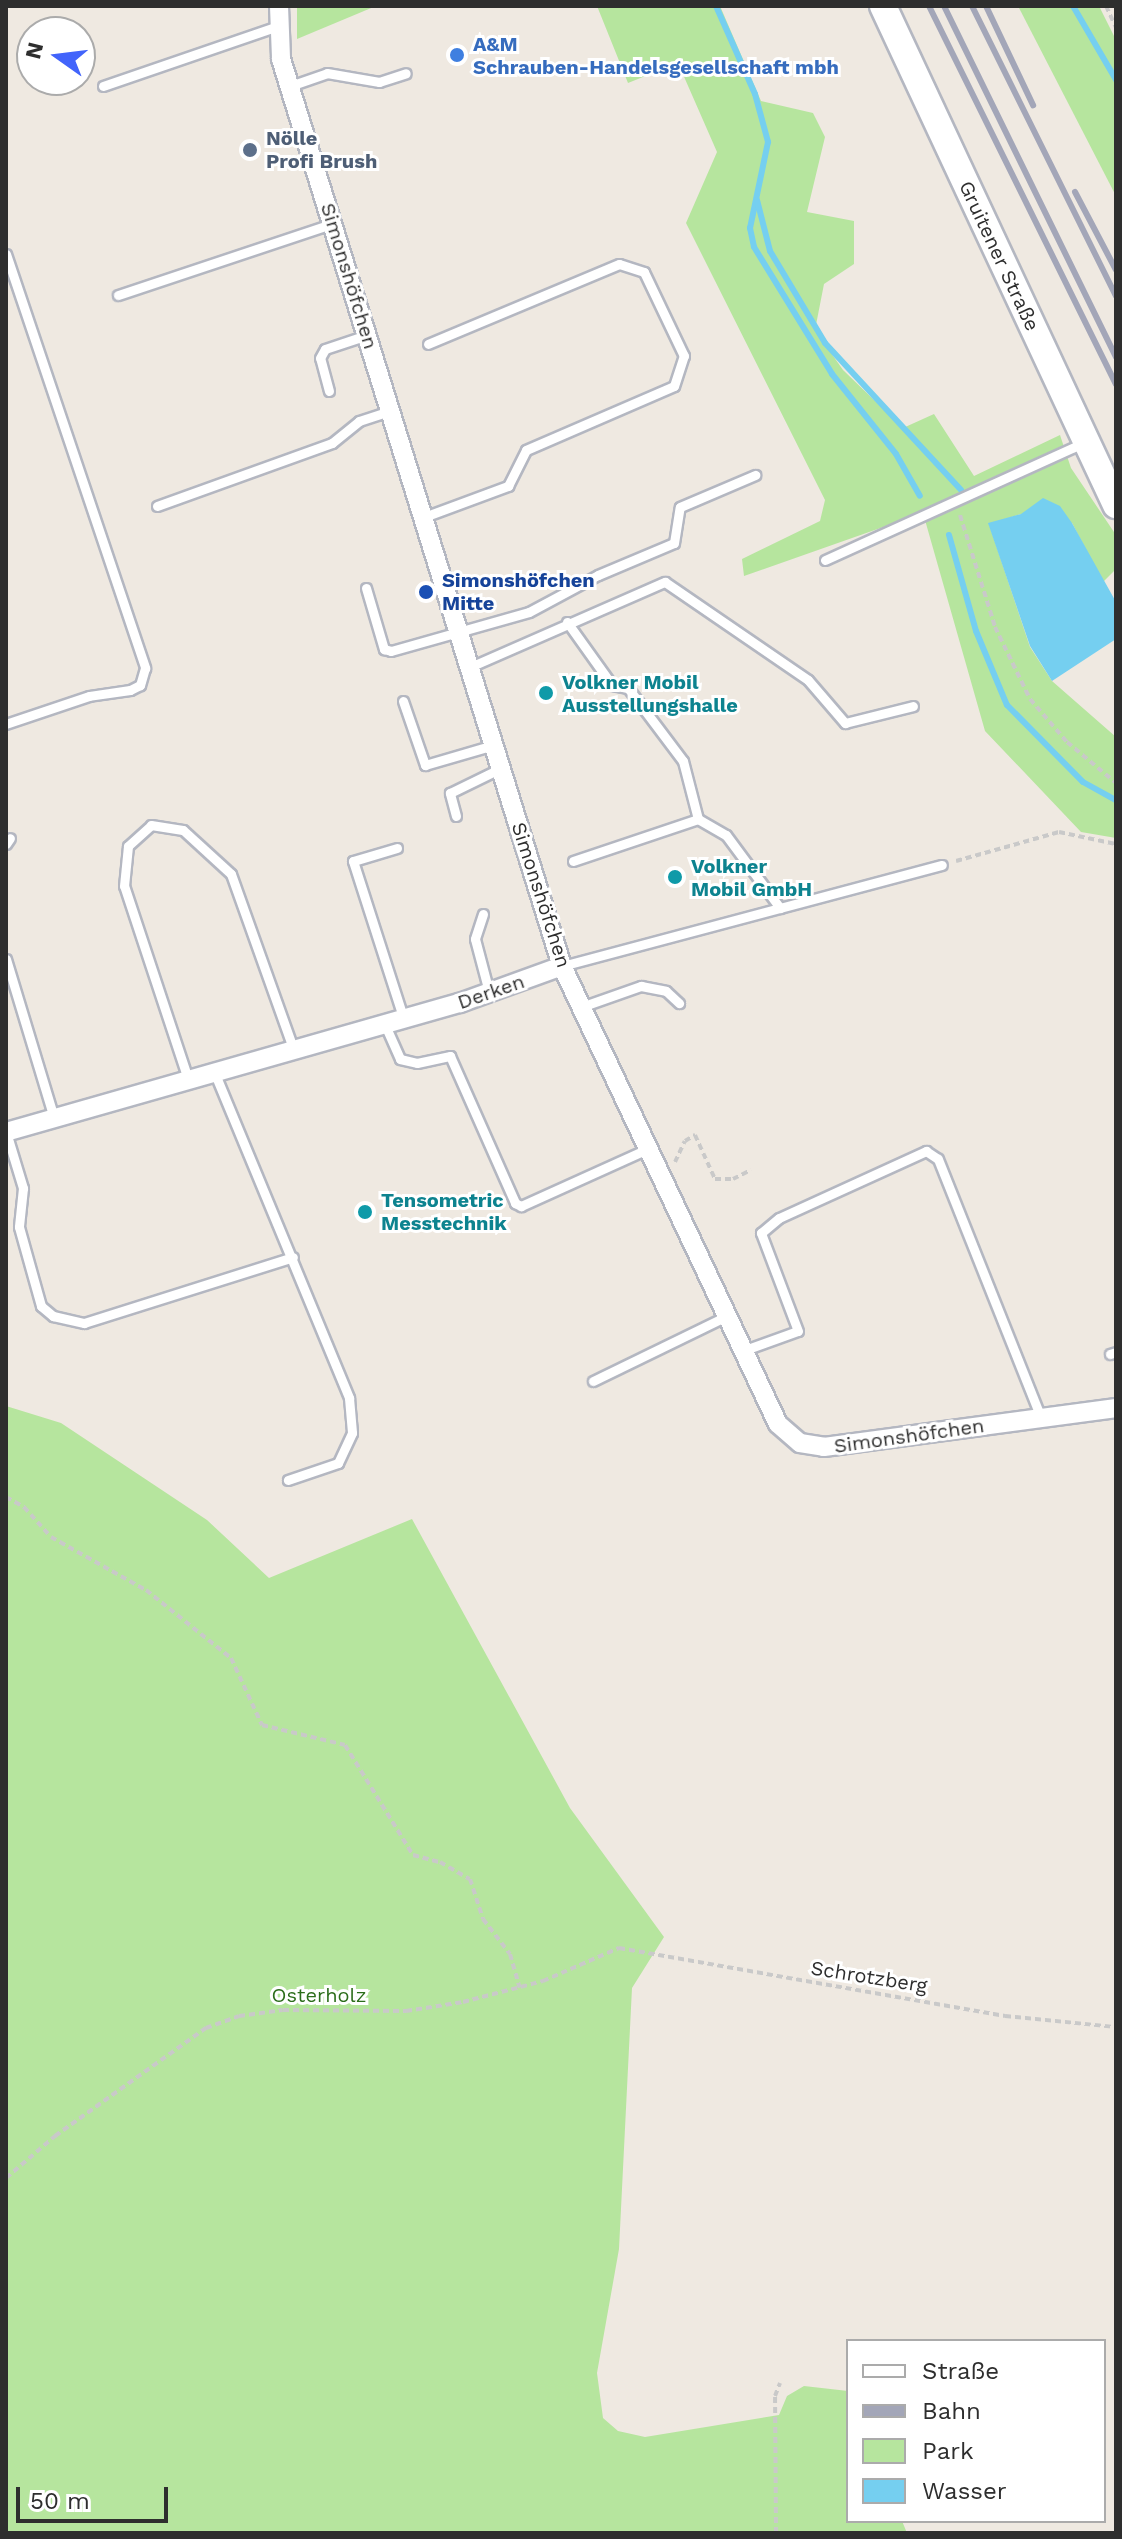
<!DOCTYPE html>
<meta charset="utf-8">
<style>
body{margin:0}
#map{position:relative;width:1122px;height:2539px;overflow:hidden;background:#efe9e1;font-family:"Work Sans",sans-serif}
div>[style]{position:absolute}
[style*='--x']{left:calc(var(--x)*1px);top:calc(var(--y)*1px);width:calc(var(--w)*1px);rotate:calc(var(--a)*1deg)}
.green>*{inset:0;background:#b6e59e}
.water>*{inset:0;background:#75cff0}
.stream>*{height:6px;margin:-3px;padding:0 3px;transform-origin:3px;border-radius:3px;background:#75cff0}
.path>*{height:4px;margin-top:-2px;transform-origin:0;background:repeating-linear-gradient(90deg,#c9c9c9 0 6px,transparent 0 10px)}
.roads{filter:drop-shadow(2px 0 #b4b7c1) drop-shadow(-2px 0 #b4b7c1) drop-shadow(0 2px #b4b7c1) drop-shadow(0 -2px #b4b7c1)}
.lane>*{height:9px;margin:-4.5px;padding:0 4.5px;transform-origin:4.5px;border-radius:4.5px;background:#fff}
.street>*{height:18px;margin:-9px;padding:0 9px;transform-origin:9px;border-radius:9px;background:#fff}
.secondary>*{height:26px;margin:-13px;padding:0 13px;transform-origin:13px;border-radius:13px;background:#fff}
.rail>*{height:6px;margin:-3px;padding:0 3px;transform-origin:3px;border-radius:3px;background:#a3a6b8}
.dots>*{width:22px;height:22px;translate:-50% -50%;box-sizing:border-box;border:4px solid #fff;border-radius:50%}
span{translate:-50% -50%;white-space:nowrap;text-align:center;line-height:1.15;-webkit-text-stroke:6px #fff;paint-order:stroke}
.shop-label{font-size:20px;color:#366cbe;font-weight:700}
.left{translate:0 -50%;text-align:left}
.service-label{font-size:20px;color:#4e5e75;font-weight:700}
.street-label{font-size:20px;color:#2e2e2e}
.transit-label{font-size:20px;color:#164399;font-weight:700}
.culture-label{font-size:20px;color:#0d838f;font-weight:700}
.park-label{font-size:20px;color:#2c6e1b}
.frame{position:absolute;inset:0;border:8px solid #2e2e2e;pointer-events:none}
.legend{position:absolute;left:846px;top:2339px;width:260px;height:184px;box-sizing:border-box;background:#fff;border:2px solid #ababab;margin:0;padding:10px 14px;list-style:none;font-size:24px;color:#2e2e2e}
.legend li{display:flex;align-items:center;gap:16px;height:40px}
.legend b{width:40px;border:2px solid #ababab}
.north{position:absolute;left:16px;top:16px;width:80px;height:80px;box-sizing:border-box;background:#fff;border:2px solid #ababab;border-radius:50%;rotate:284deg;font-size:22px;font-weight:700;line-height:32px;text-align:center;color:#2e2e2e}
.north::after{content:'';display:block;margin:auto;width:28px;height:36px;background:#4264fb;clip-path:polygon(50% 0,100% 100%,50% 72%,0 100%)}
.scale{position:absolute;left:16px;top:2487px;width:152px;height:36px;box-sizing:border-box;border:4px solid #2e2e2e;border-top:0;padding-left:10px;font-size:24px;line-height:28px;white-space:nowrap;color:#2e2e2e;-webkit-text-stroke:6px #fff;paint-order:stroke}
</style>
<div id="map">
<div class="green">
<i style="clip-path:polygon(297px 6px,376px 6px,297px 39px)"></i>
<i style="clip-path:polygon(597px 6px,720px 6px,761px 101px,813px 113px,825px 137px,807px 212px,854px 221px,854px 264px,824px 284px,815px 330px,843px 370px,903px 428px,934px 414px,974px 476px,1060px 435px,1071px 468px,1116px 535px,1116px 569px,1103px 582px,1072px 523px,1021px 514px,989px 524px,1030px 647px,1052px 681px,1116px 737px,1116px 838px,1081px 832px,985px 731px,923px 513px,744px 576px,742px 559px,820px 521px,825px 500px,686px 223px,717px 152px,678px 63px,628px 83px)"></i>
<i style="clip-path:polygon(1018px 6px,1099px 6px,1116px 40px,1116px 196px)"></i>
<i style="clip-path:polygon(6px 1406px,61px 1423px,207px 1520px,269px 1578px,412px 1519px,570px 1808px,664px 1937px,632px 1988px,619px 2249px,597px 2373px,603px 2418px,618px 2431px,645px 2437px,779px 2415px,787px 2396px,804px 2386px,848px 2391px,848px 2521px,902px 2521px,907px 2533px,6px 2533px)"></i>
</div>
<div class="water">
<i style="clip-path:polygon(1043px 498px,1060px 506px,1072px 523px,1116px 602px,1116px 639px,1052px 681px,1030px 646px,988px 523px,1021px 514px)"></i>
</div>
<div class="stream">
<i style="--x:716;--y:6;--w:96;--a:66.1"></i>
<i style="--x:755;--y:94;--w:50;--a:74.8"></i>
<i style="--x:768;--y:142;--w:88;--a:101.8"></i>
<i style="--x:750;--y:228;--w:19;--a:78"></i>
<i style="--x:754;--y:247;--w:149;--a:58.4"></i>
<i style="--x:832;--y:374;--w:102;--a:51.3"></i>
<i style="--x:896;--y:454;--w:48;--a:60.3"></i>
<i style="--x:1073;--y:6;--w:86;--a:59.8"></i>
<i style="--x:757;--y:200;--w:53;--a:75.7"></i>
<i style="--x:770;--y:251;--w:107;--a:59.1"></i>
<i style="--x:825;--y:343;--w:200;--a:47.2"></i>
<i style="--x:949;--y:535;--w:100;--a:74.3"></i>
<i style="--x:976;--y:631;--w:80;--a:67.3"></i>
<i style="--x:1007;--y:705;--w:108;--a:45.4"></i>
<i style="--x:1083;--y:782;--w:38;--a:29"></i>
</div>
<div class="path">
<i style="--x:1106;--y:6;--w:23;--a:65"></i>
<i style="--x:960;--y:515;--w:117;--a:72.6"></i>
<i style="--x:995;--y:627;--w:80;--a:64.1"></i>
<i style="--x:1030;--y:699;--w:57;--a:49.3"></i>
<i style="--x:1067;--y:742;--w:64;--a:39.9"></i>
<i style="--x:956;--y:861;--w:107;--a:-15.7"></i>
<i style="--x:1059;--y:832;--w:58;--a:11.9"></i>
<i style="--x:675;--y:1162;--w:23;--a:-65"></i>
<i style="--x:685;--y:1141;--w:12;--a:-31"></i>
<i style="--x:695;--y:1135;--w:48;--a:65.6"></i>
<i style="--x:715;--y:1179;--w:18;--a:0"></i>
<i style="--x:733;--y:1179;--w:20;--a:-27"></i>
<i style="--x:6;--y:1497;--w:21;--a:29"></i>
<i style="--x:24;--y:1507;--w:40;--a:48"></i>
<i style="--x:51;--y:1537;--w:109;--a:29.2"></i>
<i style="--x:146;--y:1590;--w:109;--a:38.7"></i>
<i style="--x:231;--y:1658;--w:74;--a:65.2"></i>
<i style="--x:262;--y:1725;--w:85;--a:13.5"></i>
<i style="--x:345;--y:1745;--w:129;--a:58.3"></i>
<i style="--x:413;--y:1855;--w:28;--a:15"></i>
<i style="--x:440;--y:1862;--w:34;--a:30"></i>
<i style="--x:470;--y:1879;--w:42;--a:72"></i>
<i style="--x:483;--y:1919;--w:44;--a:52.4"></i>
<i style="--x:510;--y:1954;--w:35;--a:74"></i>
<i style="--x:6;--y:2178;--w:65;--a:-40.6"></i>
<i style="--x:55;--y:2136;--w:186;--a:-35.6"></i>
<i style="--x:206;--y:2028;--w:35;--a:-20"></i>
<i style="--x:239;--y:2016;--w:44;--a:-7.8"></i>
<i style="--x:283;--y:2010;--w:123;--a:0.5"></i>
<i style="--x:406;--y:2011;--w:58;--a:-9"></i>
<i style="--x:463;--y:2002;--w:83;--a:-14.7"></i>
<i style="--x:543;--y:1981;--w:83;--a:-23.5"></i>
<i style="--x:619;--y:1948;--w:392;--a:10"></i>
<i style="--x:1005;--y:2016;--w:112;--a:5.7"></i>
<i style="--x:776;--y:2533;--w:137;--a:-90.4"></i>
<i style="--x:775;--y:2396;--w:14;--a:-69"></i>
</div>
<div class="roads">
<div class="lane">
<i style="--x:103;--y:86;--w:185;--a:-18.9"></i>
<i style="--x:290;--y:86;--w:39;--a:-19"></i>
<i style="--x:327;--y:73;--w:53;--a:9.8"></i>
<i style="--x:379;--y:82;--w:28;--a:-18"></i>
<i style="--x:6;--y:254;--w:437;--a:71.4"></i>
<i style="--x:145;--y:668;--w:18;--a:106"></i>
<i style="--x:140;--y:685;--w:11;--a:153"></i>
<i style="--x:130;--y:690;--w:41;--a:171.7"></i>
<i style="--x:89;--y:696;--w:88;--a:161.4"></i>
<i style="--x:118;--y:295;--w:225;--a:-18.4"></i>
<i style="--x:329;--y:391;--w:34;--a:-105"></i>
<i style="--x:320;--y:358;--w:10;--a:-61"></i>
<i style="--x:325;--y:349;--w:44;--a:-18.4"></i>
<i style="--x:157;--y:506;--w:186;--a:-19.8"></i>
<i style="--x:332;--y:443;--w:35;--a:-39"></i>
<i style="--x:359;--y:421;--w:33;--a:-18"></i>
<i style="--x:424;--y:517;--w:90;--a:-20.3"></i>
<i style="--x:508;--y:486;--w:40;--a:-63.4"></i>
<i style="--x:526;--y:450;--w:161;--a:-23.4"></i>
<i style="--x:674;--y:386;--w:32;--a:-72"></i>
<i style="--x:684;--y:356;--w:93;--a:-115.5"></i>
<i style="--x:644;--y:272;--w:26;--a:-162"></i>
<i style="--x:619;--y:264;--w:207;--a:157.3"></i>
<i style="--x:825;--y:560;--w:283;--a:-24.4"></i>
<i style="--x:366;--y:588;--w:64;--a:73.6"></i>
<i style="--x:384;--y:649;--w:7;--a:16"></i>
<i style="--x:391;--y:651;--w:143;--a:-15.8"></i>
<i style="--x:529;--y:612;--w:78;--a:-28.2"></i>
<i style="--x:598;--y:575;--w:82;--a:-22.8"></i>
<i style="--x:674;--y:543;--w:36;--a:-81"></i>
<i style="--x:680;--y:507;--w:82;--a:-23.1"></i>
<i style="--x:567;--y:622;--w:77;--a:54.5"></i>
<i style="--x:612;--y:685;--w:16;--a:11"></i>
<i style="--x:628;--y:688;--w:91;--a:53"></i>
<i style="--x:683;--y:761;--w:60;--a:75.5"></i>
<i style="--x:470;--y:667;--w:213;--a:-23.6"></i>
<i style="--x:665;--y:582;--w:173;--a:34.4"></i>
<i style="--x:808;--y:680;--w:57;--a:49.3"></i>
<i style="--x:845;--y:723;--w:70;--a:-14"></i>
<i style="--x:403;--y:701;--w:68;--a:71"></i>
<i style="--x:425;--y:765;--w:72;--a:-16.2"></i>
<i style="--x:456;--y:816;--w:24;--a:-105"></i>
<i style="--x:450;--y:793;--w:57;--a:-26.1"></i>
<i style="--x:6;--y:844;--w:7;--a:-56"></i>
<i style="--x:397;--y:848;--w:46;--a:163.5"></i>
<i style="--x:353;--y:861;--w:167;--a:72.2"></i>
<i style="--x:573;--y:861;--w:132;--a:-18.6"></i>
<i style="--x:698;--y:819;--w:32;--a:30"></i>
<i style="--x:726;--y:835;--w:91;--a:53.5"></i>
<i style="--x:483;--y:914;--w:26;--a:108"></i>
<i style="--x:475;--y:939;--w:55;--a:75.2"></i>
<i style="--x:6;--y:959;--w:166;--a:73.2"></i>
<i style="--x:562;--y:966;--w:393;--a:-14.9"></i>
<i style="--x:581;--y:1007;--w:64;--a:-19.3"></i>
<i style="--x:641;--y:986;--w:25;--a:11"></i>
<i style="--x:666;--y:991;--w:18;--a:43"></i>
<i style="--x:385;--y:1025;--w:37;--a:66"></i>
<i style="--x:400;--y:1059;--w:17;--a:13"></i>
<i style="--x:417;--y:1063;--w:34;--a:-12"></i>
<i style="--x:450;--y:1056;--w:161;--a:66.1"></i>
<i style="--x:515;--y:1203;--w:7;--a:27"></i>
<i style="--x:521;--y:1206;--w:138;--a:-24.3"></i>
<i style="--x:215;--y:1074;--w:351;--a:67.5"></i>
<i style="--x:349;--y:1398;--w:35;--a:85"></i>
<i style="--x:352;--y:1433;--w:33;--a:115"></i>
<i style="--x:338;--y:1463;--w:53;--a:161.2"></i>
<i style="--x:189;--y:1082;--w:206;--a:-108.3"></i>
<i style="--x:124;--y:886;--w:40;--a:-84.3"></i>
<i style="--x:128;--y:846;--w:31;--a:-42"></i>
<i style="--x:151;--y:825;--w:32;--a:9"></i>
<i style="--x:183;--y:830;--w:65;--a:42.5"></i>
<i style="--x:231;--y:874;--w:188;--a:70.4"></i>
<i style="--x:6;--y:1132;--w:59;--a:73.1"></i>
<i style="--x:23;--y:1188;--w:39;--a:96"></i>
<i style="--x:19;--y:1227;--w:82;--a:74.4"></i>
<i style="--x:41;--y:1306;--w:16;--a:40"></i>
<i style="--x:53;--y:1316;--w:32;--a:13"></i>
<i style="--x:84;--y:1323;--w:219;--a:-17.5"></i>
<i style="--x:742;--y:1351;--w:59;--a:-19.7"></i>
<i style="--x:798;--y:1331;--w:105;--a:-110.7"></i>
<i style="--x:761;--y:1233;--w:23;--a:-40"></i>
<i style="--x:779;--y:1218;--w:162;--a:-24.5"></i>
<i style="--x:926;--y:1151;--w:14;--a:34"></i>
<i style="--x:938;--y:1159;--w:279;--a:68.3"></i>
<i style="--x:1110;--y:1354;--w:6;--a:-18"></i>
<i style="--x:593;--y:1381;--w:147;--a:-25.9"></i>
</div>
<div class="street">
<i style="--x:279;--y:6;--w:53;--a:87.8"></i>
<i style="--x:281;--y:59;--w:950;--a:72.79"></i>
<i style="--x:562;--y:966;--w:506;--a:64.75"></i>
<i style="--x:778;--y:1424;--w:29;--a:41"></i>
<i style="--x:800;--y:1443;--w:24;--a:9"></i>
<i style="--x:824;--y:1447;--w:295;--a:-7.6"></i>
<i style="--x:6;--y:1132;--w:472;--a:-15.9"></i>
<i style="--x:460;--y:1003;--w:109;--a:-19.9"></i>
</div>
<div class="secondary">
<i style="--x:883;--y:6;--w:551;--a:64.97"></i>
</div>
</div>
<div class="rail">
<i style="--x:929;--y:6;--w:422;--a:63.7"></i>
<i style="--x:944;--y:6;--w:391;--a:63.9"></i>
<i style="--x:972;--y:6;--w:324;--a:63.6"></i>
<i style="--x:986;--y:6;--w:110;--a:64.6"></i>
<i style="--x:1075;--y:192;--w:88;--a:62.3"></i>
</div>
<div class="dots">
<i style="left:457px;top:55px;background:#3f7fe0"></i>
<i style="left:250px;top:150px;background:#5c6f8a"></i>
<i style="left:426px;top:592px;background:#1a4fb4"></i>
<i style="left:546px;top:693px;background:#0f9aa8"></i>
<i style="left:675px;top:877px;background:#0f9aa8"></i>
<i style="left:365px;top:1212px;background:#0f9aa8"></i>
</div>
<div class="shop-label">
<span class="left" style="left:473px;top:56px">A&amp;M<br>Schrauben-Handelsgesellschaft mbh</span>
</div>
<div class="service-label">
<span class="left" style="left:266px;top:150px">Nölle<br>Profi Brush</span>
</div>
<div class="street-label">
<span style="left:999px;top:256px;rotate:65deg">Gruitener Straße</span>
<span style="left:349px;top:276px;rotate:73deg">Simonshöfchen</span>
<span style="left:541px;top:895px;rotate:72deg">Simonshöfchen</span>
<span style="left:491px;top:992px;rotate:-19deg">Derken</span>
<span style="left:909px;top:1436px;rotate:-8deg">Simonshöfchen</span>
<span style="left:869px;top:1977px;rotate:9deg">Schrotzberg</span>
</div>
<div class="transit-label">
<span class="left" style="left:442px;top:592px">Simonshöfchen<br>Mitte</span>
</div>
<div class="culture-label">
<span class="left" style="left:562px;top:694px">Volkner Mobil<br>Ausstellungshalle</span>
<span class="left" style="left:691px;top:878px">Volkner<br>Mobil GmbH</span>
<span class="left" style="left:381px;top:1212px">Tensometric<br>Messtechnik</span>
</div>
<div class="park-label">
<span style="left:319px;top:1995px">Osterholz</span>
</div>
<div class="frame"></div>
<ul class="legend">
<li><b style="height:10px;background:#fff"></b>Straße</li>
<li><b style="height:10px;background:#a3a6b8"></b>Bahn</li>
<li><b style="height:22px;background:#b6e59e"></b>Park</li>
<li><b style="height:22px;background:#75cff0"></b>Wasser</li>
</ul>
<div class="north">N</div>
<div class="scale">50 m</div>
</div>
